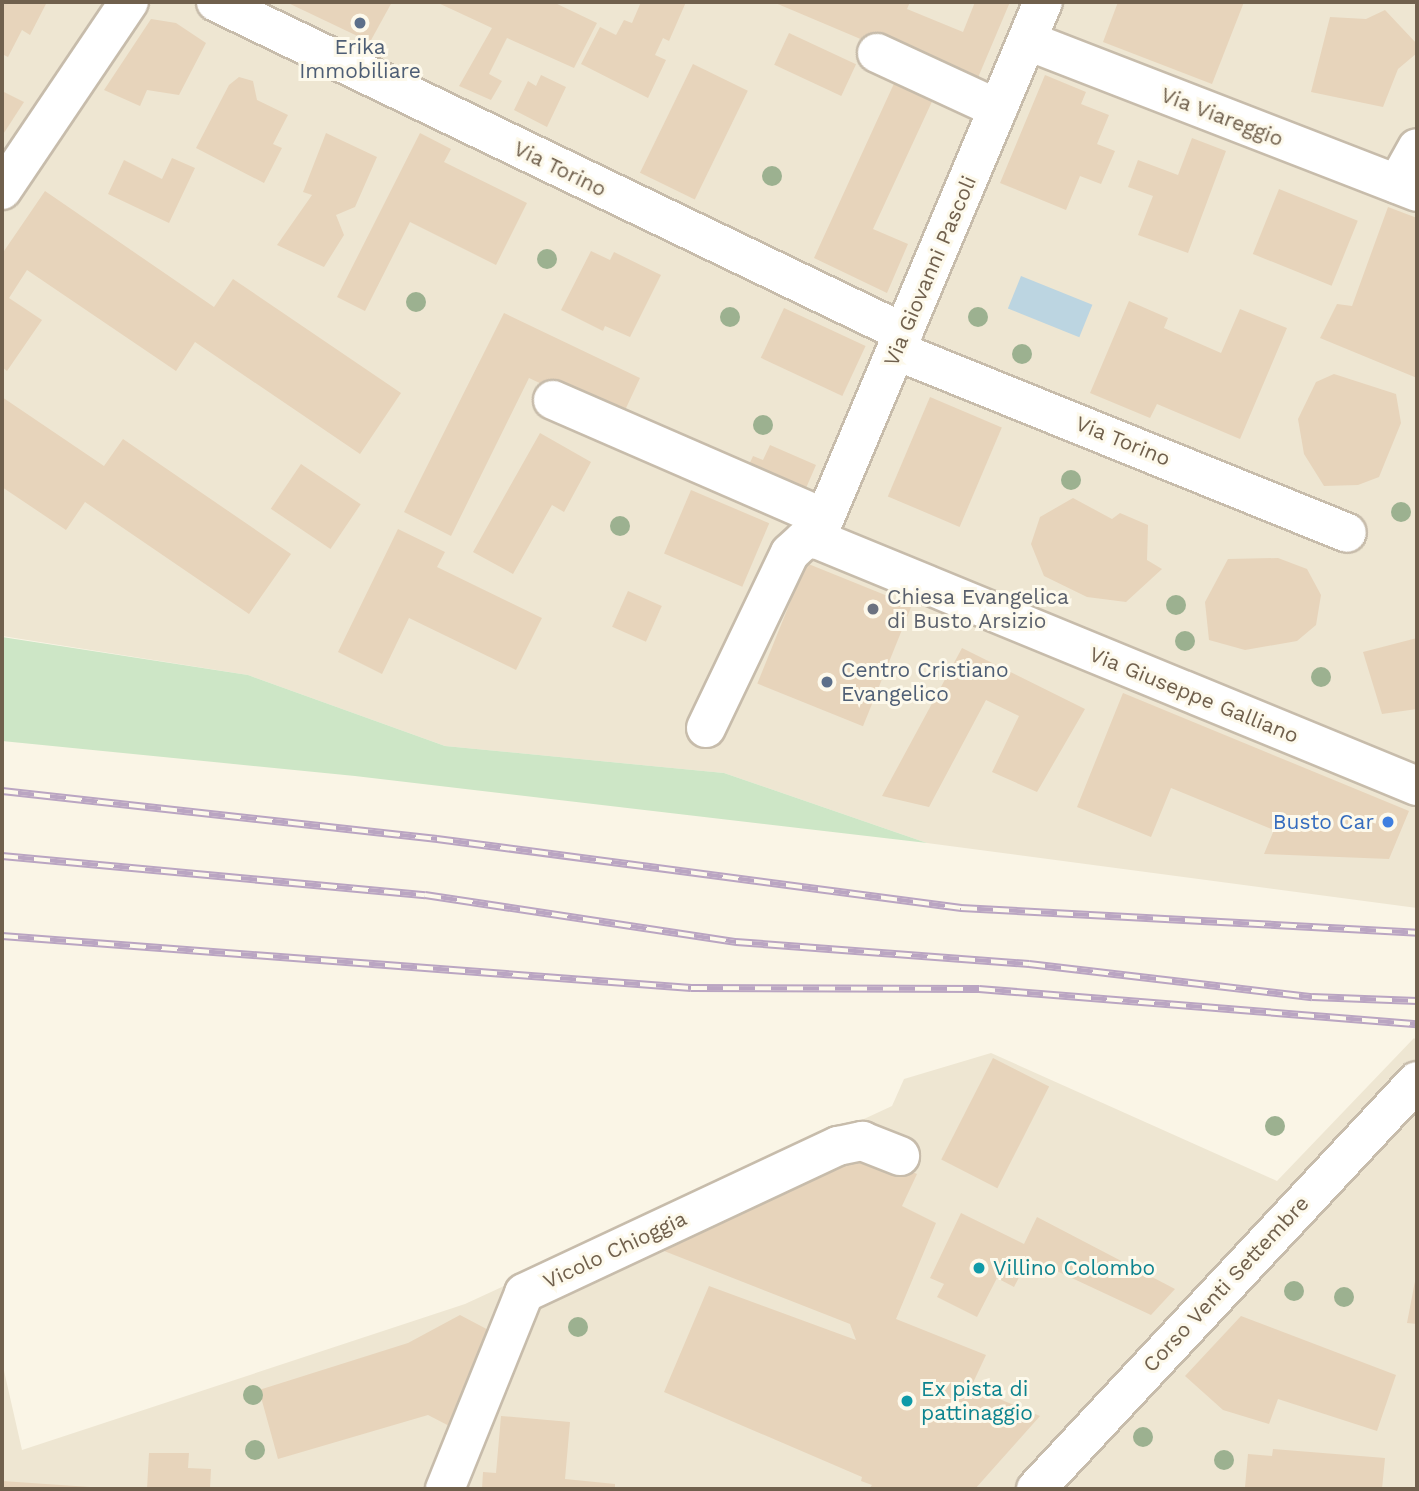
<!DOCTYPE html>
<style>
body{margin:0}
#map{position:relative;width:1419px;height:1491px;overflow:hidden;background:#faf5e6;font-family:"Work Sans",sans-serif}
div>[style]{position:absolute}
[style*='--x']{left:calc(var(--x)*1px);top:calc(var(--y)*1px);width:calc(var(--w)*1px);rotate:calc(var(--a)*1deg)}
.residential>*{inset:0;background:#eee6d2}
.green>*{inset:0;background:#cde6c6}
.water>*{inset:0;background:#bcd5e1;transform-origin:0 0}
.building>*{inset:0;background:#e7d4bb;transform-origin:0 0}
.roads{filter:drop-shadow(2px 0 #c7bcab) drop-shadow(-2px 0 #c7bcab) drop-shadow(0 2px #c7bcab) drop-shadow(0 -2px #c7bcab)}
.minor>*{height:38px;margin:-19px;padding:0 19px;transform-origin:19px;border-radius:19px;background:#fff}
.rail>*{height:8px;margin-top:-4px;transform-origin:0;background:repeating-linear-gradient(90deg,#fdf9eb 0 16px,#baa5c2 0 32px);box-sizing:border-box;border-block:2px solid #baa5c2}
.trees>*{width:20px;height:20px;margin:-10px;border-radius:50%;background:#9cb190}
.dots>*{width:19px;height:19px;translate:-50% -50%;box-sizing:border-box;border:4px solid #fdf9eb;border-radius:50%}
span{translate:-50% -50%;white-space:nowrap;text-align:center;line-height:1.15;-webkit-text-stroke:6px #fdf9eb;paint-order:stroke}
.service-label{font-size:21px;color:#4e5e75}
.left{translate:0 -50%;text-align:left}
.street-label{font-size:21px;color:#70604d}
.worship-label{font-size:21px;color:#5b616d}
.shop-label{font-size:21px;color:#366cbe}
.right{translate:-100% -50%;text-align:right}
.culture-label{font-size:21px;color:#0d838f}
.frame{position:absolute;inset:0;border:4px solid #70604d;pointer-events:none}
</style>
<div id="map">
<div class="residential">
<i style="clip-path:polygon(2px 2px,1417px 2px,1417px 908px,927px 843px,724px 773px,445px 746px,248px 675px,2px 636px)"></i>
<i style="clip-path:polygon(1414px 1038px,1417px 1041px,1417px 1489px,2px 1489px,2px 1362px,22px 1450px,465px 1304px,892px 1106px,904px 1079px,991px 1053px,1277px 1181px)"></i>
</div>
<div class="green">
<i style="clip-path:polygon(2px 637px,248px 675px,445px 746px,724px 773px,927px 843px,355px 776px,2px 741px)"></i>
</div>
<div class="water">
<i style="left:1021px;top:276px;width:77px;height:35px;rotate:22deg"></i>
</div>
<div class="building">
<i style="clip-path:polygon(2px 2px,47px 2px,30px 35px,22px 30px,8px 57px,2px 54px)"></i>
<i style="clip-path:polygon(286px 2px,392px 2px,370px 42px)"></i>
<i style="clip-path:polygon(436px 2px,553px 2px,597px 23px,574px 68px,507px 38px,489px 74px,502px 81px,491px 100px,459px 86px,492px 28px)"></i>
<i style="clip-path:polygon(641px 2px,686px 2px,669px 41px,663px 38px,655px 55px,666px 60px,648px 98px,581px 64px,600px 27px,616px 35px,624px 20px,632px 23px)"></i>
<i style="clip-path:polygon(773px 2px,910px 2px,907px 9px,963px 32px,975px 2px,1010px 2px,974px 87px)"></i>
<i style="clip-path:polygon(1118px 2px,1244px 2px,1212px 84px,1103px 42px)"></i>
<i style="clip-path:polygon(1385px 10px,1417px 44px,1417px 53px,1398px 69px,1383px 107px,1311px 92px,1330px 17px,1366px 19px)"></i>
<i style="clip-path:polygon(151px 19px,176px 23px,206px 43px,179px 95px,147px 90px,140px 106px,104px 90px)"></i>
<i style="left:789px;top:33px;width:74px;height:35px;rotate:25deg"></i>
<i style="left:693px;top:64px;width:61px;height:121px;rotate:26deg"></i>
<i style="clip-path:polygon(541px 75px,566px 87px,547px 127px,514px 110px,528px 81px,536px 86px)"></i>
<i style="clip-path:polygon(1045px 75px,1086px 92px,1081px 104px,1109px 115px,1097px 144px,1115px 151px,1101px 184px,1080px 176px,1066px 210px,1000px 183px)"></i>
<i style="clip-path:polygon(239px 77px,253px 81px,257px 100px,288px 115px,273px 144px,282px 148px,264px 183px,196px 148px,229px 85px)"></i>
<i style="clip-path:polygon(897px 77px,936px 93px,873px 229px,908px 244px,887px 293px,814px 258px)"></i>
<i style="clip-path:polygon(2px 91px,24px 102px,2px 136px)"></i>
<i style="clip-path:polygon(326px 133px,377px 157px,355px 207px,336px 215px,344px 235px,324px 267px,277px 245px,312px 195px,303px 192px)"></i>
<i style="clip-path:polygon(420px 133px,451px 149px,444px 162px,527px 203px,496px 265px,410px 222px,365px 311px,337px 297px)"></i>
<i style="clip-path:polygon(1192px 138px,1226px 151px,1188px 253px,1138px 235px,1153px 196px,1128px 187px,1138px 160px,1178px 175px)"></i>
<i style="clip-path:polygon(172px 158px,195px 168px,169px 223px,108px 194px,124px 160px,162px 179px)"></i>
<i style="left:1279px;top:189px;width:85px;height:70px;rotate:22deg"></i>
<i style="clip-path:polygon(45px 191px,214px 307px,233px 279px,401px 393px,360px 454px,195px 342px,176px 371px,27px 270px,9px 298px,42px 320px,7px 371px,2px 367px,2px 254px)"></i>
<i style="clip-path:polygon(1388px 207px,1417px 218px,1417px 378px,1320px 338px,1337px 304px,1352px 306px)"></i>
<i style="clip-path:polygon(591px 251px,610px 260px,614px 252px,661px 275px,630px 337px,605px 326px,603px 331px,561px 310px)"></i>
<i style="clip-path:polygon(1129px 301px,1168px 318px,1164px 328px,1221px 353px,1240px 309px,1287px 328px,1240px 439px,1157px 404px,1150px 418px,1090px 393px)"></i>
<i style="left:784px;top:308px;width:90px;height:55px;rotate:25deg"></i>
<i style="clip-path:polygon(504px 313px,640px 378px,620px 421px,529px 378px,451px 536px,404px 512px)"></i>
<i style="clip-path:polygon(1334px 374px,1396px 394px,1401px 423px,1379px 477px,1358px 485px,1324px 486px,1304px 454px,1298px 419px,1316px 382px)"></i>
<i style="clip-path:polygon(2px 397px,104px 466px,123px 439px,291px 554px,249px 614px,85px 502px,66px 530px,2px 487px)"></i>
<i style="left:930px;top:397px;width:78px;height:108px;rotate:23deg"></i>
<i style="clip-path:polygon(540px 433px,591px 462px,564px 512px,552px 505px,513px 574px,473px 552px)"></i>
<i style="clip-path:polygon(770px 445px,816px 465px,800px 502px,743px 478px,753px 456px,763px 460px)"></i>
<i style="left:301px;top:464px;width:72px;height:54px;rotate:34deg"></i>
<i style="left:691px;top:490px;width:85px;height:69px;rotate:23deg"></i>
<i style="clip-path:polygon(1073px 498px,1112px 519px,1120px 513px,1148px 525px,1147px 560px,1162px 569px,1126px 602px,1087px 597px,1044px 576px,1031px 544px,1040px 517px)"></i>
<i style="clip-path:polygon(398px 529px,445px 552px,437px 567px,542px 618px,516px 670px,409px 618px,382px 674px,338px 652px)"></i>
<i style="clip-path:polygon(1278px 558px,1307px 569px,1321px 595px,1316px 625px,1297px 641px,1245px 650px,1209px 640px,1205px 602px,1228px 559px)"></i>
<i style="left:806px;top:563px;width:114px;height:130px;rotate:22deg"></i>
<i style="left:628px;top:591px;width:37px;height:39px;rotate:24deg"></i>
<i style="clip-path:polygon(1417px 638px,1417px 709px,1382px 714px,1363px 652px)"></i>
<i style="clip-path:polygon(962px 648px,1085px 709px,1037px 792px,992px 772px,1019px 716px,986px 700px,929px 807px,882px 796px)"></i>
<i style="clip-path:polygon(1123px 693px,1409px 811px,1389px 859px,1264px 854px,1274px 830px,1171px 788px,1151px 837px,1077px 807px)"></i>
<i style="left:993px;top:1058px;width:63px;height:114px;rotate:27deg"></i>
<i style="clip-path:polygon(867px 1152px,917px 1174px,902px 1206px,936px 1223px,896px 1319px,986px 1355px,971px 1387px,1040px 1416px,975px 1489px,869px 1489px,872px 1485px,861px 1481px,862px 1477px,664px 1392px,709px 1286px,856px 1340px,850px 1324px,659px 1249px)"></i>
<i style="clip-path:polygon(961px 1213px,1024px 1244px,1037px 1217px,1175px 1289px,1151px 1315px,1029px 1258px,1014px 1287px,997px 1278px,977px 1317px,937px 1297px,944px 1284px,930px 1278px)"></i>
<i style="clip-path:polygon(1416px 1276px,1417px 1277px,1417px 1324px,1407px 1323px)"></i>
<i style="clip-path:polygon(460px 1315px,496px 1334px,459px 1431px,428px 1415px,278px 1459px,259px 1390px,408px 1343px)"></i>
<i style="clip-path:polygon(1241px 1316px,1396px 1375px,1377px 1431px,1278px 1399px,1269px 1424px,1223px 1410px,1185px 1376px)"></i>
<i style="clip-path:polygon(501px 1416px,570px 1422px,565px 1479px,615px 1484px,615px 1489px,482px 1489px,483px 1472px,496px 1473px)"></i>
<i style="clip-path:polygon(1273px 1449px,1385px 1458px,1382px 1489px,1230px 1489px,1245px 1487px,1248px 1454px,1272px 1456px)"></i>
<i style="clip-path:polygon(149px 1453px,189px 1453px,188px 1468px,211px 1469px,210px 1489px,147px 1489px)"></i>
<i style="clip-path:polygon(2px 1481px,90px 1487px,90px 1489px,2px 1489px)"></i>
</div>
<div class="roads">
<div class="minor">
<i style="--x:216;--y:2;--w:763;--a:25.69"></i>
<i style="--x:1028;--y:41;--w:417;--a:21.2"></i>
<i style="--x:877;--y:53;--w:133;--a:24.8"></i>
<i style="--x:1397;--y:184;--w:41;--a:-60.9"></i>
<i style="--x:2;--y:190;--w:227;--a:-56"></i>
<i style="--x:897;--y:351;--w:485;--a:22"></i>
<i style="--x:553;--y:400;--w:296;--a:23.5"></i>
<i style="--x:816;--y:539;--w:583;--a:-67.09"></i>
<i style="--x:706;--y:728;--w:194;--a:-64.4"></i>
<i style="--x:790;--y:553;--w:19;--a:-43"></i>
<i style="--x:804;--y:540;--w:12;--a:-5"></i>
<i style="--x:816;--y:539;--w:650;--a:22.34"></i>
<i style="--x:445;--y:1489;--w:211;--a:-68"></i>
<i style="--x:524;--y:1293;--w:347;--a:-25.1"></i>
<i style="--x:838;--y:1146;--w:25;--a:-12"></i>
<i style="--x:862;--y:1141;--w:41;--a:21.5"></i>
<i style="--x:1036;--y:1489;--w:558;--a:-46.96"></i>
</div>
</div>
<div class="rail">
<i style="--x:2;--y:791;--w:438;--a:6.3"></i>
<i style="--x:437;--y:839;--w:529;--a:7.5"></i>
<i style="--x:961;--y:908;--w:457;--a:3.1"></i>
<i style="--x:2;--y:856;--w:425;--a:5.3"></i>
<i style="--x:425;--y:895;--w:315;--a:8.6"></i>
<i style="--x:736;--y:942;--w:294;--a:4.3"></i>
<i style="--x:1029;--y:964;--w:285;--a:6.7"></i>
<i style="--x:1312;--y:997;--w:105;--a:2.2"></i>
<i style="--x:2;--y:936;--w:691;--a:4.32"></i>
<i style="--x:691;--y:988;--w:288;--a:0.2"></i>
<i style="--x:979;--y:989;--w:439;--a:4.6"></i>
</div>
<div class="trees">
<i style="left:772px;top:176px"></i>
<i style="left:547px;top:259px"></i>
<i style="left:416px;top:302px"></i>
<i style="left:730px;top:317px"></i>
<i style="left:978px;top:317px"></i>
<i style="left:1022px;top:354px"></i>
<i style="left:763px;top:425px"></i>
<i style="left:1071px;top:480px"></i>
<i style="left:1401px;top:512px"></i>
<i style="left:620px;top:526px"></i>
<i style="left:1176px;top:605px"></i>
<i style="left:1185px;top:641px"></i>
<i style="left:1321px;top:677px"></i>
<i style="left:1275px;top:1126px"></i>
<i style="left:1294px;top:1291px"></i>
<i style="left:1344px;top:1297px"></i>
<i style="left:578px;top:1327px"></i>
<i style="left:253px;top:1395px"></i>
<i style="left:1143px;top:1437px"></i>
<i style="left:255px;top:1450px"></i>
<i style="left:1224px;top:1460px"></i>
</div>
<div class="dots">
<i style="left:360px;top:23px;background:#5c6f8a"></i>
<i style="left:873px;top:609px;background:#6b7280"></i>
<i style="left:827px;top:682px;background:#5c6f8a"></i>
<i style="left:1388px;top:822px;background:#3f7fe0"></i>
<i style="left:979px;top:1268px;background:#0f9aa8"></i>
<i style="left:907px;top:1401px;background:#0f9aa8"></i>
</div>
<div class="service-label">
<span style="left:360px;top:59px">Erika<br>Immobiliare</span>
<span class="left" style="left:841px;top:682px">Centro Cristiano<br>Evangelico</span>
</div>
<div class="street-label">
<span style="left:1222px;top:117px;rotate:21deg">Via Viareggio</span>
<span style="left:560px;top:169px;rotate:26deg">Via Torino</span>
<span style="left:930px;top:271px;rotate:-67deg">Via Giovanni Pascoli</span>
<span style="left:1123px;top:441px;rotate:22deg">Via Torino</span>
<span style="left:1194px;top:695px;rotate:22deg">Via Giuseppe Galliano</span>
<span style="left:615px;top:1250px;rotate:-25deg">Vicolo Chioggia</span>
<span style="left:1226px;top:1284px;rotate:-47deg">Corso Venti Settembre</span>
</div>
<div class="worship-label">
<span class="left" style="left:887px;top:609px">Chiesa Evangelica<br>di Busto Arsizio</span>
</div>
<div class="shop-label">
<span class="right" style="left:1374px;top:822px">Busto Car</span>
</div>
<div class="culture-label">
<span class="left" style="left:993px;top:1268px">Villino Colombo</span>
<span class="left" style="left:921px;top:1401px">Ex pista di<br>pattinaggio</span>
</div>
<div class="frame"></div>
</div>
